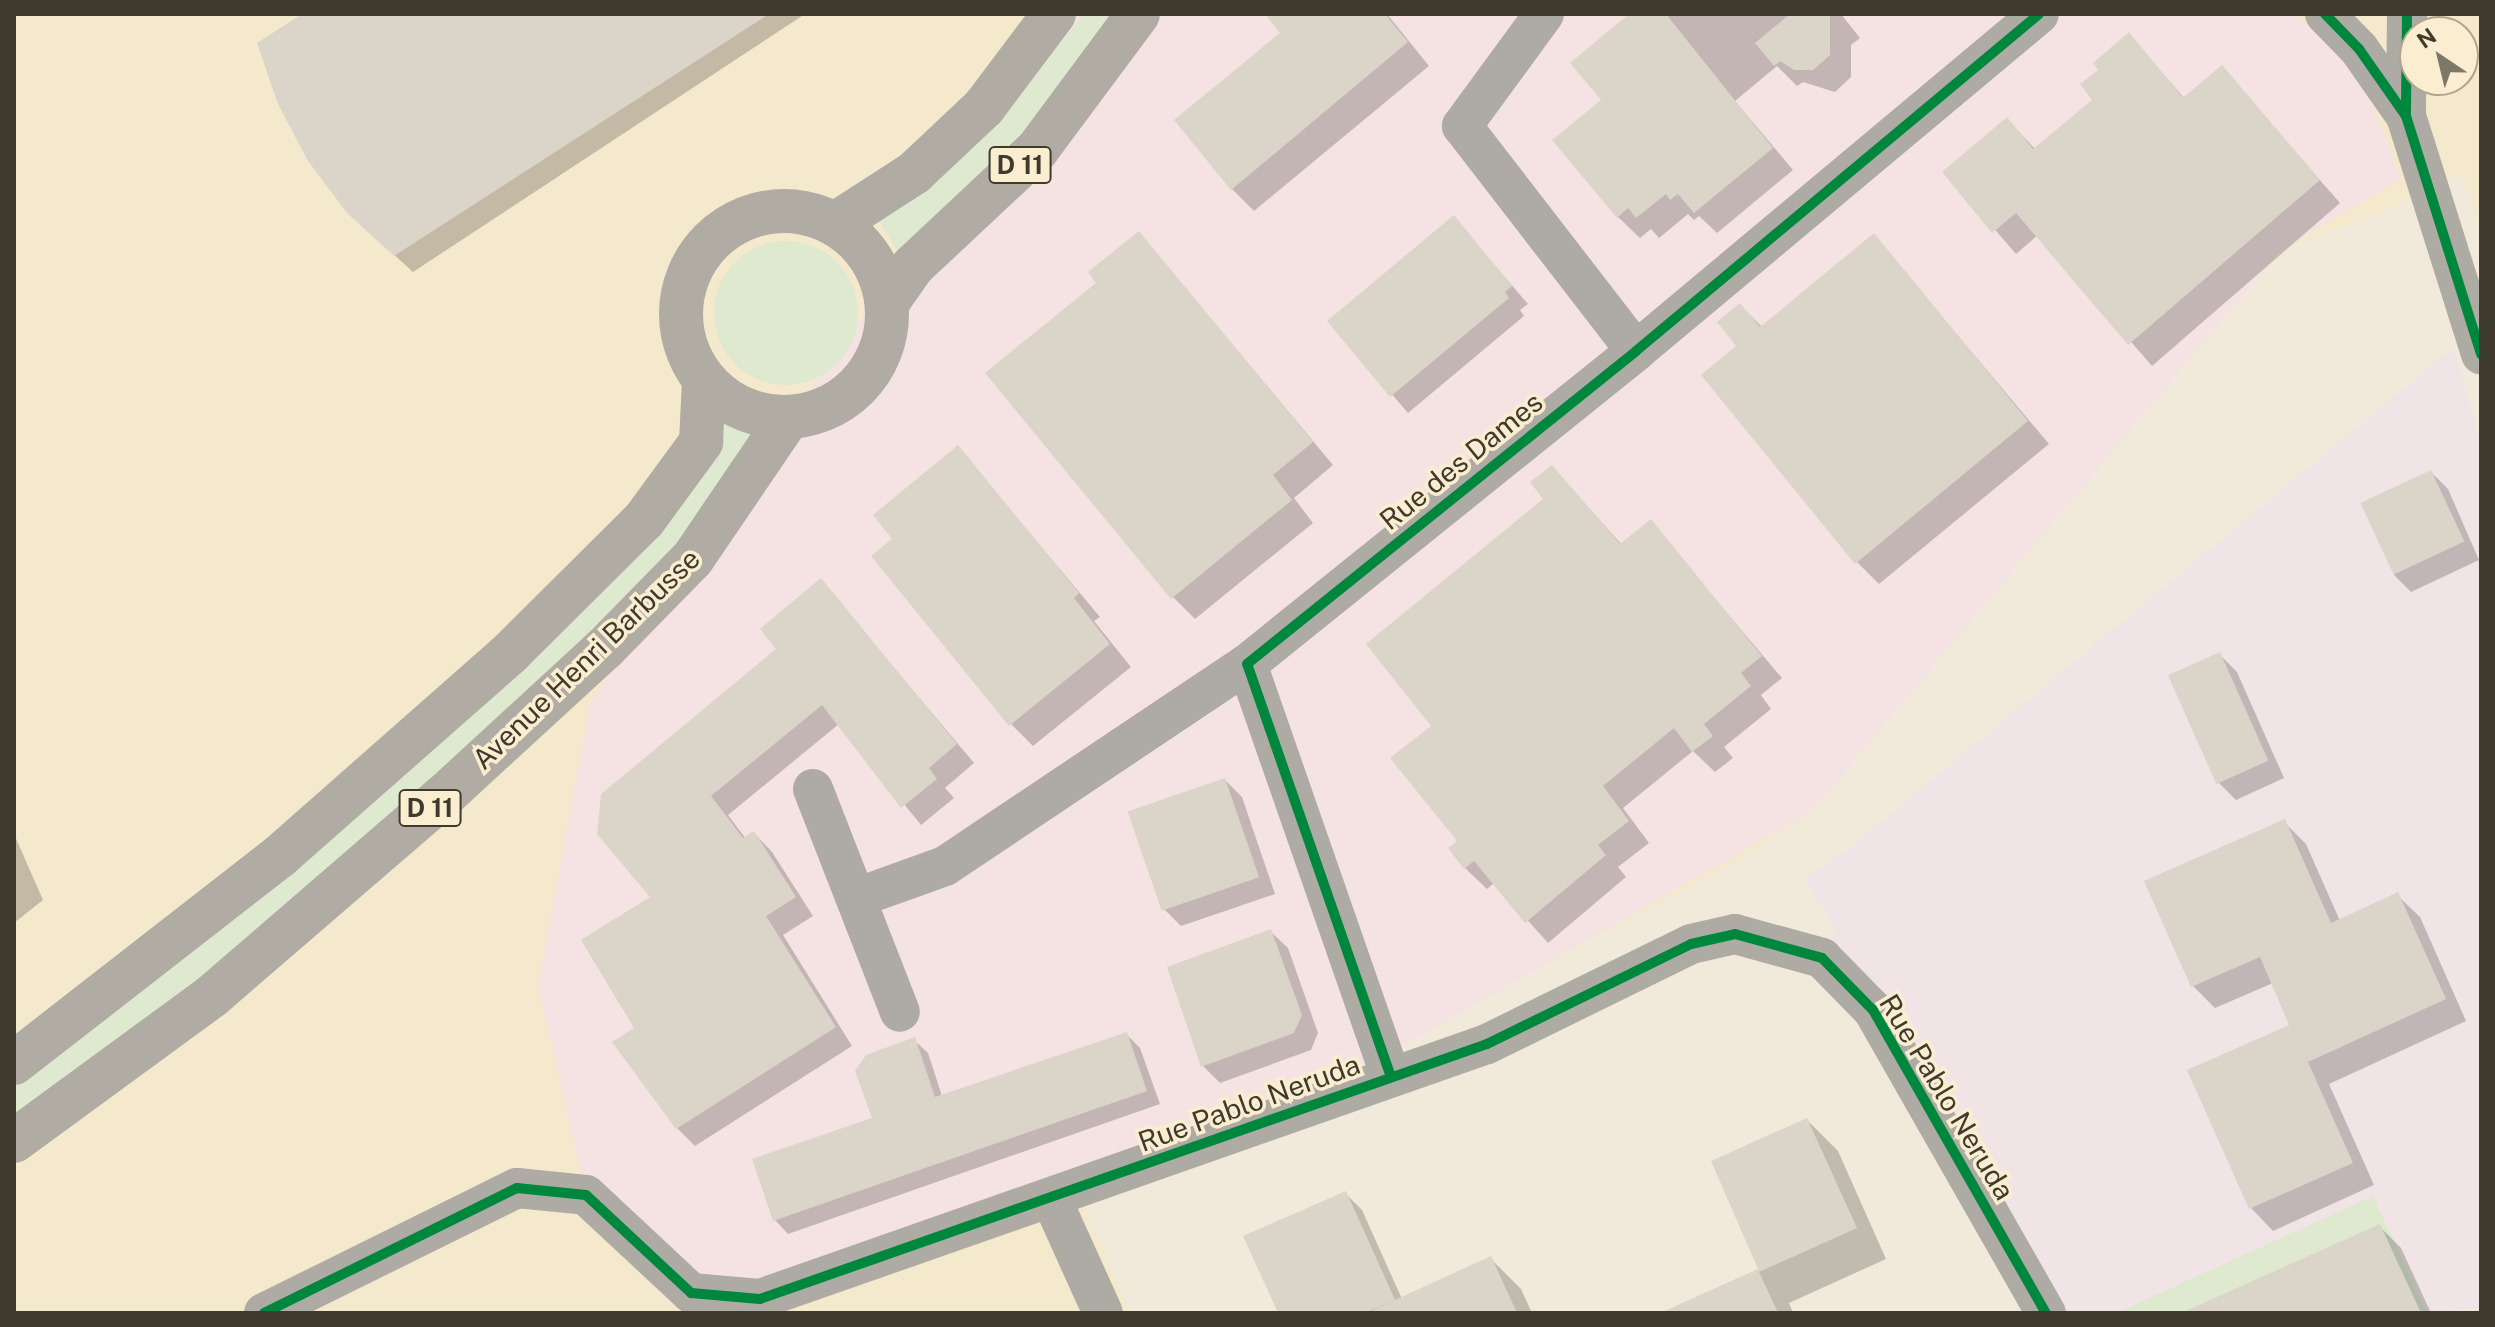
<!DOCTYPE html>
<style>
body{margin:0}
#map{position:relative;width:2495px;height:1327px;overflow:hidden;background:#f1eada;font-family:"Public Sans",sans-serif}
div>[style]{position:absolute}
[style*='--x']{left:calc(var(--x)*1px);top:calc(var(--y)*1px);width:calc(var(--w)*1px);rotate:calc(var(--a)*1deg)}
.built>*{inset:0;background:#f4e8cd}
.industrial>*{inset:0;background:#f4e3e2}
.education>*{inset:0;background:#f0e4e7}
.green>*{inset:0;background:#dee9d0}
.round{border-radius:50%}
.shadow>*{inset:0;background:#0003}
.building>*{inset:0;background:#dbd4c9;transform-origin:0 0}
.minor>*{height:40px;margin:-20px;padding:0 20px;transform-origin:20px;border-radius:20px;background:#aeaaa4}
.major>*{height:44px;margin:-22px;padding:0 22px;transform-origin:22px;border-radius:22px;background:#b0aca3}
.major>.ring{margin:-22px;padding:0;box-sizing:content-box;background:none;border:44px solid #b0aca3;border-radius:50%}
.cycleway>*{height:10px;margin:-5px;padding:0 5px;transform-origin:5px;border-radius:5px;background:#00873e}
span{translate:-50% -50%;white-space:nowrap;text-align:center;line-height:1.15;-webkit-text-stroke:7px #fbeed0;paint-order:stroke}
.shield-label span{padding:2px 6px;background:#fbeed0;border:2px solid;border-radius:6px;-webkit-text-stroke-width:0}
.shield-label{font-size:26px;color:#3f3a2e;font-weight:700}
.street-label{font-size:28px;color:#3f3a2e}
.frame{position:absolute;inset:0;border:16px solid #3f3a2e;pointer-events:none}
.north{position:absolute;left:2399px;top:16px;width:80px;height:80px;box-sizing:border-box;background:#fbeed0;border:2px solid #b0a68f;border-radius:50%;rotate:325deg;font-size:22px;font-weight:700;line-height:32px;text-align:center;color:#3f3a2e}
.north::after{content:'';display:block;margin:auto;width:28px;height:36px;background:#7d786a;clip-path:polygon(50% 0,100% 100%,50% 72%,0 100%)}
</style>
<div id="map">
<div class="built">
<i style="clip-path:polygon(evenodd,14px 14px,2481px 14px,2481px 227px,2460px 173px,2385px 211px,2281px 250px,1811px 812px,1731px 865px,1457px 1011px,1062px 1156px,1131px 1313px,14px 1313px,14px 14px,2415px 32px,2463px 32px,2463px 80px,2415px 80px,2415px 32px)"></i>
</div>
<div class="industrial">
<i style="clip-path:polygon(1075px 14px,2295px 16px,2334px 44px,2362px 78px,2401px 179px,2281px 250px,1811px 812px,1411px 1041px,786px 1291px,691px 1293px,586px 1195px,538px 986px,590px 703px)"></i>
</div>
<div class="education">
<i style="clip-path:polygon(2454px 347px,2481px 444px,2481px 1308px,2427px 1313px,2373px 1196px,2116px 1313px,2046px 1313px,1822px 958px,1836px 930px,1804px 878px,1841px 855px)"></i>
</div>
<div class="green">
<i style="clip-path:polygon(1084px 14px,1112px 14px,1003px 160px,897px 250px,878px 220px,984px 138px)"></i>
<i class="round" style="left:714px;top:241px;width:144px;height:144px"></i>
<i style="clip-path:polygon(726px 412px,762px 427px,669px 558px,501px 720px,321px 877px,124px 1041px,14px 1121px,14px 1087px,145px 987px,703px 468px)"></i>
<i style="clip-path:polygon(2373px 1196px,2427px 1313px,2116px 1313px)"></i>
</div>
<div class="shadow">
<i style="clip-path:polygon(305px 14px,805px 14px,413px 272px,367px 230px)"></i>
<i style="clip-path:polygon(1267px 14px,1387px 14px,1429px 66px,1254px 211px,1232px 189px,1282px 33px)"></i>
<i style="clip-path:polygon(1633px 14px,1841px 14px,1860px 38px,1851px 45px,1851px 77px,1835px 92px,1803px 82px,1797px 86px,1777px 66px,1735px 101px,1793px 170px,1717px 233px,1699px 216px,1694px 220px,1688px 214px,1659px 238px,1651px 229px,1640px 238px,1618px 217px,1604px 100px)"></i>
<i style="clip-path:polygon(2129px 35px,2185px 99px,2222px 68px,2340px 203px,2152px 366px,2038px 235px,2016px 254px,1945px 172px,2007px 119px,2035px 149px,2095px 101px,2101px 70px)"></i>
<i style="clip-path:polygon(1454px 218px,1528px 304px,1520px 310px,1524px 316px,1408px 413px,1330px 322px)"></i>
<i style="clip-path:polygon(1139px 233px,1333px 465px,1294px 498px,1313px 523px,1195px 619px,1173px 597px,1099px 283px)"></i>
<i style="clip-path:polygon(1874px 236px,2049px 444px,1879px 584px,1857px 562px,1739px 347px,1740px 305px,1762px 327px)"></i>
<i style="clip-path:polygon(958px 448px,1100px 617px,1094px 621px,1131px 667px,1033px 746px,1011px 724px,895px 539px)"></i>
<i style="clip-path:polygon(1552px 467px,1622px 545px,1650px 522px,1782px 678px,1761px 695px,1771px 709px,1724px 747px,1733px 758px,1715px 772px,1693px 751px,1623px 808px,1649px 843px,1618px 867px,1626px 877px,1548px 943px,1494px 883px,1487px 889px,1465px 868px,1434px 726px,1546px 499px)"></i>
<i style="clip-path:polygon(2431px 472px,2448px 489px,2479px 560px,2411px 592px,2394px 575px)"></i>
<i style="clip-path:polygon(821px 581px,974px 763px,945px 788px,954px 798px,921px 825px,839px 724px,728px 815px,746px 839px,754px 833px,772px 852px,813px 916px,783px 935px,852px 1046px,695px 1146px,677px 1128px,637px 1029px,652px 898px,779px 650px)"></i>
<i style="clip-path:polygon(2220px 655px,2237px 672px,2284px 778px,2236px 800px,2219px 783px)"></i>
<i style="clip-path:polygon(1225px 780px,1242px 797px,1275px 894px,1181px 926px,1164px 909px)"></i>
<i style="clip-path:polygon(2284px 822px,2306px 844px,2340px 921px,2397px 895px,2420px 917px,2466px 1021px,2329px 1084px,2374px 1185px,2273px 1231px,2251px 1208px,2190px 1071px,2292px 1026px,2273px 983px,2215px 1008px,2193px 986px)"></i>
<i style="clip-path:polygon(14px 834px,43px 900px,14px 923px)"></i>
<i style="clip-path:polygon(1271px 932px,1288px 948px,1318px 1033px,1311px 1050px,1220px 1083px,1203px 1066px)"></i>
<i style="clip-path:polygon(1126px 1034px,1140px 1048px,1160px 1104px,788px 1234px,775px 1220px,875px 1120px,914px 1040px,928px 1053px,942px 1096px)"></i>
<i style="clip-path:polygon(1807px 1120px,1838px 1151px,1886px 1259px,1789px 1303px,1793px 1313px,1665px 1313px,1761px 1270px)"></i>
<i style="clip-path:polygon(1345px 1193px,1362px 1210px,1402px 1299px,1490px 1258px,1521px 1289px,1532px 1313px,1280px 1313px)"></i>
<i style="clip-path:polygon(2379px 1226px,2401px 1248px,2431px 1313px,2189px 1313px)"></i>
</div>
<div class="building">
<i style="clip-path:polygon(302px 14px,769px 14px,394px 256px,347px 213px,308px 161px,278px 104px,257px 43px)"></i>
<i style="clip-path:polygon(1265px 14px,1385px 14px,1408px 42px,1231px 190px,1174px 120px,1280px 33px)"></i>
<i style="clip-path:polygon(1629px 14px,1666px 14px,1773px 148px,1694px 213px,1678px 194px,1670px 200px,1666px 194px,1636px 218px,1628px 208px,1617px 218px,1552px 140px,1601px 100px,1570px 63px)"></i>
<i style="clip-path:polygon(1790px 14px,1830px 14px,1830px 55px,1813px 70px,1794px 70px,1780px 61px,1774px 66px,1755px 43px)"></i>
<i style="clip-path:polygon(2129px 32px,2183px 98px,2222px 65px,2320px 180px,2128px 345px,2016px 213px,1992px 233px,1942px 172px,2007px 117px,2033px 149px,2092px 100px,2080px 84px,2098px 70px,2093px 63px)"></i>
<i style="clip-path:polygon(1454px 215px,1512px 286px,1505px 292px,1509px 298px,1390px 397px,1327px 321px)"></i>
<i style="clip-path:polygon(1139px 231px,1313px 442px,1273px 475px,1292px 500px,1171px 599px,985px 373px,1096px 283px,1088px 272px)"></i>
<i style="clip-path:polygon(1874px 233px,2028px 421px,1855px 564px,1701px 375px,1736px 346px,1717px 322px,1740px 303px,1760px 327px)"></i>
<i style="clip-path:polygon(958px 445px,1079px 593px,1074px 598px,1110px 644px,1009px 726px,871px 556px,892px 539px,873px 515px)"></i>
<i style="clip-path:polygon(1552px 465px,1620px 544px,1651px 519px,1762px 656px,1741px 673px,1751px 686px,1704px 724px,1713px 736px,1692px 752px,1674px 728px,1603px 786px,1629px 821px,1598px 845px,1606px 855px,1525px 923px,1474px 861px,1464px 869px,1448px 848px,1457px 841px,1390px 758px,1431px 726px,1366px 644px,1543px 499px,1530px 482px)"></i>
<i style="left:2431px;top:470px;width:79px;height:78px;rotate:65deg"></i>
<i style="clip-path:polygon(821px 578px,957px 744px,929px 768px,937px 779px,901px 808px,822px 705px,711px 796px,743px 838px,754px 831px,796px 897px,766px 916px,836px 1027px,676px 1129px,612px 1042px,634px 1028px,581px 940px,650px 897px,597px 834px,601px 794px,776px 649px,760px 629px)"></i>
<i style="left:2220px;top:652px;width:119px;height:57px;rotate:66deg"></i>
<i style="left:1225px;top:778px;width:105px;height:103px;rotate:71deg"></i>
<i style="clip-path:polygon(2285px 819px,2331px 923px,2398px 892px,2446px 999px,2308px 1062px,2353px 1163px,2249px 1209px,2187px 1070px,2289px 1025px,2260px 957px,2191px 987px,2144px 881px)"></i>
<i style="clip-path:polygon(1271px 929px,1302px 1015px,1294px 1033px,1201px 1067px,1167px 967px)"></i>
<i style="clip-path:polygon(1127px 1032px,1147px 1091px,773px 1221px,752px 1159px,872px 1118px,855px 1071px,866px 1055px,915px 1037px,935px 1097px)"></i>
<i style="clip-path:polygon(1807px 1118px,1857px 1228px,1759px 1272px,1778px 1313px,1660px 1313px,1758px 1269px,1711px 1161px)"></i>
<i style="clip-path:polygon(1346px 1191px,1395px 1300px,1365px 1313px,1278px 1313px,1243px 1236px)"></i>
<i style="clip-path:polygon(2380px 1224px,2421px 1313px,2181px 1313px)"></i>
<i style="clip-path:polygon(1491px 1256px,1517px 1313px,1367px 1313px,1395px 1300px)"></i>
</div>
<div class="minor">
<i style="--x:1544;--y:14;--w:139;--a:126.2"></i>
<i style="--x:1462;--y:126;--w:284;--a:52.3"></i>
<i style="--x:2325;--y:14;--w:49;--a:45.8"></i>
<i style="--x:2359;--y:49;--w:82;--a:55"></i>
<i style="--x:2407;--y:14;--w:102;--a:90.6"></i>
<i style="--x:2406;--y:116;--w:250;--a:72.5"></i>
<i style="--x:1247;--y:664;--w:437;--a:70.8"></i>
<i style="--x:813;--y:789;--w:239;--a:68.7"></i>
<i style="--x:856;--y:898;--w:95;--a:-19.8"></i>
<i style="--x:945;--y:866;--w:363;--a:-33.8"></i>
<i style="--x:1247;--y:664;--w:499;--a:-38.8"></i>
<i style="--x:1636;--y:351;--w:525;--a:-39.9"></i>
<i style="--x:1051;--y:1198;--w:126;--a:65.7"></i>
<i style="--x:264;--y:1313;--w:282;--a:-26.3"></i>
<i style="--x:517;--y:1188;--w:69;--a:5.8"></i>
<i style="--x:586;--y:1195;--w:144;--a:43"></i>
<i style="--x:691;--y:1293;--w:69;--a:5"></i>
<i style="--x:760;--y:1299;--w:770;--a:-19.33"></i>
<i style="--x:1487;--y:1044;--w:227;--a:-26.1"></i>
<i style="--x:1691;--y:944;--w:45;--a:-12.8"></i>
<i style="--x:1735;--y:934;--w:90;--a:15.4"></i>
<i style="--x:1822;--y:958;--w:73;--a:45.6"></i>
<i style="--x:1873;--y:1010;--w:349;--a:60.3"></i>
</div>
<div class="major">
<i class="ring" style="left:681px;top:211px;width:162px;height:162px"></i>
<i style="--x:835;--y:224;--w:94;--a:-32.8"></i>
<i style="--x:914;--y:173;--w:96;--a:-43.3"></i>
<i style="--x:984;--y:107;--w:116;--a:-53"></i>
<i style="--x:887;--y:303;--w:45;--a:-54.9"></i>
<i style="--x:913;--y:266;--w:170;--a:-43.1"></i>
<i style="--x:1037;--y:150;--w:169;--a:-53.4"></i>
<i style="--x:14;--y:1063;--w:338;--a:-37.9"></i>
<i style="--x:281;--y:855;--w:307;--a:-41.4"></i>
<i style="--x:511;--y:652;--w:187;--a:-44.8"></i>
<i style="--x:644;--y:520;--w:97;--a:-53.8"></i>
<i style="--x:701;--y:442;--w:61;--a:-87.2"></i>
<i style="--x:14;--y:1141;--w:245;--a:-36.2"></i>
<i style="--x:212;--y:996;--w:308;--a:-40.8"></i>
<i style="--x:445;--y:795;--w:216;--a:-42.6"></i>
<i style="--x:604;--y:649;--w:127;--a:-45.6"></i>
<i style="--x:693;--y:558;--w:169;--a:-55.8"></i>
</div>
<div class="cycleway">
<i style="--x:2325;--y:14;--w:49;--a:45.8"></i>
<i style="--x:2359;--y:49;--w:82;--a:55"></i>
<i style="--x:2407;--y:14;--w:102;--a:90.6"></i>
<i style="--x:2406;--y:116;--w:250;--a:72.5"></i>
<i style="--x:1391;--y:1077;--w:437;--a:-109.2"></i>
<i style="--x:1247;--y:664;--w:499;--a:-38.8"></i>
<i style="--x:1636;--y:351;--w:525;--a:-39.9"></i>
<i style="--x:264;--y:1313;--w:282;--a:-26.3"></i>
<i style="--x:517;--y:1188;--w:69;--a:5.8"></i>
<i style="--x:586;--y:1195;--w:144;--a:43"></i>
<i style="--x:691;--y:1293;--w:69;--a:5"></i>
<i style="--x:760;--y:1299;--w:770;--a:-19.33"></i>
<i style="--x:1487;--y:1044;--w:227;--a:-26.1"></i>
<i style="--x:1691;--y:944;--w:45;--a:-12.8"></i>
<i style="--x:1735;--y:934;--w:90;--a:15.4"></i>
<i style="--x:1822;--y:958;--w:73;--a:45.6"></i>
<i style="--x:1873;--y:1010;--w:349;--a:60.3"></i>
</div>
<div class="shield-label">
<span style="left:1020px;top:165px">D 11</span>
<span style="left:430px;top:808px">D 11</span>
</div>
<div class="street-label">
<span style="left:1461px;top:461px;rotate:-39deg">Rue des Dames</span>
<span style="left:586px;top:659px;rotate:-44deg">Avenue Henri Barbusse</span>
<span style="left:1947px;top:1097px;rotate:59deg">Rue Pablo Neruda</span>
<span style="left:1249px;top:1103px;rotate:-20deg">Rue Pablo Neruda</span>
</div>
<div class="frame"></div>
<div class="north">N</div>
</div>
